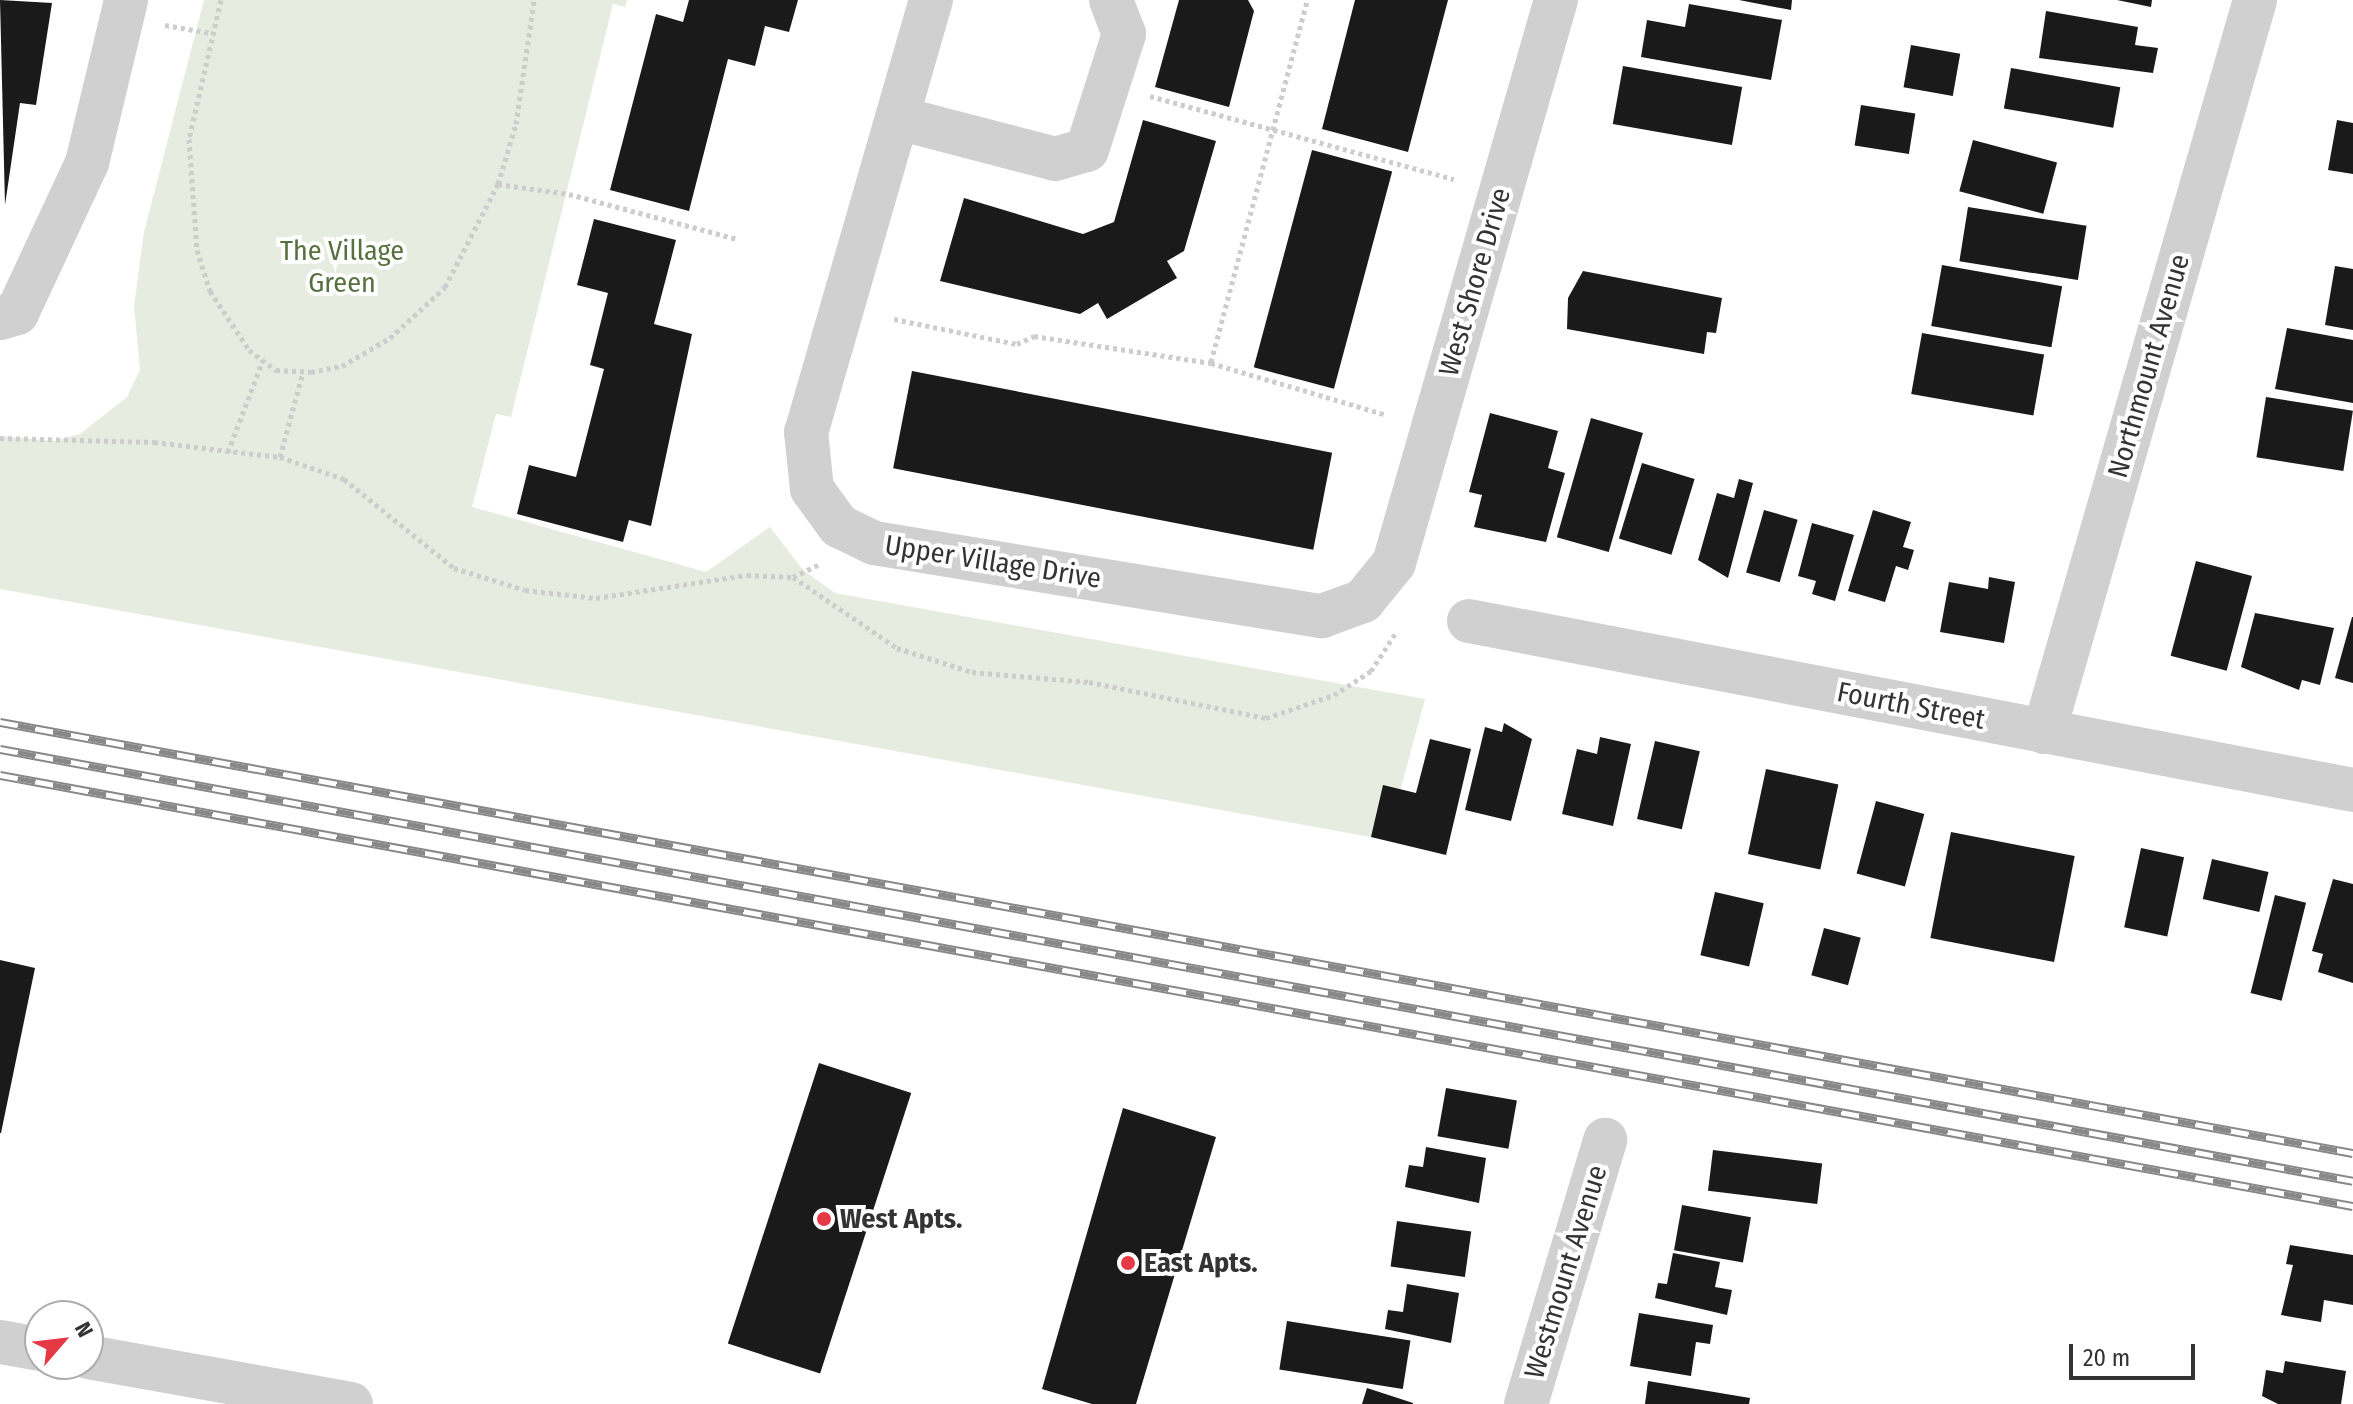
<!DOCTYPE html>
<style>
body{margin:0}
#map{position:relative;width:2353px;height:1404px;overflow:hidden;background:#fff;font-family:"Fira Sans Condensed",sans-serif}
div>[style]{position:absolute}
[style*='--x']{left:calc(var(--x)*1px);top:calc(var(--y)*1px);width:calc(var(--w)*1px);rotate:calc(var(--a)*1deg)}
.green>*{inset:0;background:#e6ecdf}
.building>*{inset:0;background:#1a1a1a;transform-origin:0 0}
.path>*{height:5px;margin-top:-2.5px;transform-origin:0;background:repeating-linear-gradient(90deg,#cdcdcd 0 4px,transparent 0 8px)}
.minor>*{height:44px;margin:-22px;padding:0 22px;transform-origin:22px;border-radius:22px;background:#d0d0d0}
.rail>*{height:9px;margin-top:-4.5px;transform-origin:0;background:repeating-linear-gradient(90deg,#fff 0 18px,#888 0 36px);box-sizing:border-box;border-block:2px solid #888}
.dots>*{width:22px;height:22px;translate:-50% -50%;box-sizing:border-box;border:4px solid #fff;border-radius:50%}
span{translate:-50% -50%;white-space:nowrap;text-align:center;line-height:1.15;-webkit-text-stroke:8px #fff;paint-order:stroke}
.park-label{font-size:28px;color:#56703f}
.street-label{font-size:28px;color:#333}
.poi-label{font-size:28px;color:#333;font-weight:700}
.left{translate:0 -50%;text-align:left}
.north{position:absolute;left:24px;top:1300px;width:80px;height:80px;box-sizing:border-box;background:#fff;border:2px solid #adadad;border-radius:50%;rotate:62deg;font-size:22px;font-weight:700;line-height:32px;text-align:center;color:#333}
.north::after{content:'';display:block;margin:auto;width:28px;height:36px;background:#e63946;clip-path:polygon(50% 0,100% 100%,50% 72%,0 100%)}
.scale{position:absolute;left:2069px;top:1344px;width:126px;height:36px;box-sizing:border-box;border:4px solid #333;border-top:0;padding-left:10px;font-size:24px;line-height:28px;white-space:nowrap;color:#333;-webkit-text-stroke:6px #fff;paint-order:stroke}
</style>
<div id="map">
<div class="green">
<i style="clip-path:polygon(204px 0,627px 0,625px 7px,613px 4px,511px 417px,496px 414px,472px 507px,706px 572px,770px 527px,803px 570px,835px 593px,1425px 699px,1387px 840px,0 589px,0 436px,54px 441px,80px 434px,127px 397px,140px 370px,134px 306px,144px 232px)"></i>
</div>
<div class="building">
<i style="clip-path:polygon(0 0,52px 3px,36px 105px,20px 103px,5px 205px)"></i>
<i style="clip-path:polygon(689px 0,798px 0,789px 32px,765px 26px,755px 66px,728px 59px,689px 211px,610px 190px,656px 14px,683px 22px)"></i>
<i style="clip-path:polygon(1179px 0,1248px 0,1254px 11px,1229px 107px,1155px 87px)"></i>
<i style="clip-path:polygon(1355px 0,1448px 0,1408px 152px,1322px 129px)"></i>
<i style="clip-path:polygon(1739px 0,1792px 0,1791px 10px)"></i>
<i style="clip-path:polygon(2117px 0,2152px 0,2151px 7px)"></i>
<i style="clip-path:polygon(1689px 4px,1782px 20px,1771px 80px,1641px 57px,1647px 20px,1685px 27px)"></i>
<i style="clip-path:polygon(2046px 11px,2138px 27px,2135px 45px,2158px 48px,2153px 73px,2039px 58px)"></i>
<i style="left:1911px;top:45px;width:50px;height:43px;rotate:10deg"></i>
<i style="left:1623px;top:66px;width:121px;height:59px;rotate:10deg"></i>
<i style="left:2011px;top:68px;width:111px;height:41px;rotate:10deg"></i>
<i style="left:1861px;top:105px;width:55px;height:41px;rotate:9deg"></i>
<i style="clip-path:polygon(1143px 120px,1216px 141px,1184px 251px,1167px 261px,1177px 278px,1107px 319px,1098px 303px,1080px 314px,940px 281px,964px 198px,1083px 234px,1114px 222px)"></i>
<i style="clip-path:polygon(2337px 120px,2353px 123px,2353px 174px,2328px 170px)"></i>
<i style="left:1973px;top:140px;width:87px;height:53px;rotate:15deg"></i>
<i style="left:1312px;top:150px;width:83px;height:225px;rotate:15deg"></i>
<i style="left:1968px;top:207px;width:120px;height:55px;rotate:9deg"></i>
<i style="clip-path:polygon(594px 219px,676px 240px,654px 324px,692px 334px,651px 526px,629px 520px,623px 542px,517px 514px,529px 465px,576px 477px,604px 369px,590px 365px,608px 293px,577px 285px)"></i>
<i style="left:1942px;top:265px;width:122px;height:62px;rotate:10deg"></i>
<i style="clip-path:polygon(2335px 266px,2353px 269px,2353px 330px,2325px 325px)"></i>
<i style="clip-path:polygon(1583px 271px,1722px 298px,1716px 333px,1707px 332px,1704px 354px,1567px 329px,1568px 298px)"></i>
<i style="clip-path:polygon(2287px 328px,2353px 340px,2353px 403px,2275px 389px)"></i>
<i style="left:1922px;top:333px;width:124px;height:62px;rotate:10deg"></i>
<i style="left:912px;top:371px;width:428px;height:99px;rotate:11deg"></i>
<i style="left:2266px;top:397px;width:88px;height:61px;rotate:9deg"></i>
<i style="clip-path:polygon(1490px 413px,1558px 431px,1548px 468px,1565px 473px,1546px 542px,1474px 527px,1482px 495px,1469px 492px)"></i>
<i style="left:1591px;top:418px;width:54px;height:124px;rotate:16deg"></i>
<i style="left:1642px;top:463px;width:55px;height:79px;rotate:17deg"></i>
<i style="clip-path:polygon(1739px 479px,1753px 483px,1728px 578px,1698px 560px,1717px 493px,1734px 498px)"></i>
<i style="left:1764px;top:510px;width:35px;height:65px;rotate:16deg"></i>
<i style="clip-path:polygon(1873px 510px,1911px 522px,1903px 547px,1914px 550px,1908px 570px,1896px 566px,1885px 602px,1848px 591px)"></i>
<i style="clip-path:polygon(1812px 523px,1854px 535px,1835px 601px,1812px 594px,1816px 581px,1798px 576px)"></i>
<i style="left:2196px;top:561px;width:58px;height:98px;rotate:15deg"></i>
<i style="clip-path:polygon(1989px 577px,2015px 582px,2004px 643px,1940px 632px,1949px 582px,1988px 589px)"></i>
<i style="clip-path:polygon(2255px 613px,2334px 628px,2320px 685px,2302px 680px,2299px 690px,2241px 667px)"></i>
<i style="clip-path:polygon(2352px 617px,2353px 617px,2353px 683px,2335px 678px)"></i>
<i style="clip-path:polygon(1504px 723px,1532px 739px,1511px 821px,1465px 810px,1485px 727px,1502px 732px)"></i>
<i style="clip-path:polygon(1600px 737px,1631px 744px,1613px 826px,1562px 814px,1577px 749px,1597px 754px)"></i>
<i style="clip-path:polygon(1430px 739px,1471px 749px,1446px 855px,1371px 837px,1383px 785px,1416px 793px)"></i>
<i style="left:1655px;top:741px;width:46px;height:80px;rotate:13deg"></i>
<i style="left:1766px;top:769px;width:74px;height:87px;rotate:12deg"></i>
<i style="left:1876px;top:801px;width:50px;height:75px;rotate:15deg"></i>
<i style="left:1951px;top:832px;width:126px;height:108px;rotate:11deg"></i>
<i style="left:2141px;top:848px;width:44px;height:81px;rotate:12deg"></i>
<i style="left:2212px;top:859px;width:58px;height:41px;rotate:13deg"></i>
<i style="clip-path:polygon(2333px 879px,2353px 884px,2353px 983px,2318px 972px,2323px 954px,2312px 951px)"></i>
<i style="left:1715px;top:892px;width:50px;height:65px;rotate:13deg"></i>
<i style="left:2275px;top:895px;width:32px;height:101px;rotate:14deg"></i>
<i style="left:1824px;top:928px;width:38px;height:49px;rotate:15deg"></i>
<i style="clip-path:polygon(0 960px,35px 968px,1px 1133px,0 1133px)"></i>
<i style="left:819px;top:1063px;width:97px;height:295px;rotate:18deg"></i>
<i style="left:1446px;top:1088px;width:72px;height:49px;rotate:10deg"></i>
<i style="clip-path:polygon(1123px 1108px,1216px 1137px,1136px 1404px,1092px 1404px,1042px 1389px)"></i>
<i style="clip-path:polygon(1426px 1147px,1486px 1158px,1479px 1203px,1405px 1187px,1409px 1165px,1423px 1167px)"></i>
<i style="left:1713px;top:1150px;width:110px;height:41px;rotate:7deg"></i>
<i style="left:1682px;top:1205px;width:70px;height:46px;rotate:10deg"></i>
<i style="left:1397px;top:1221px;width:75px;height:46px;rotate:8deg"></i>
<i style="clip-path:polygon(2290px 1245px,2353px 1255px,2353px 1305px,2324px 1300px,2321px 1322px,2281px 1315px,2293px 1265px,2286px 1264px)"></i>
<i style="clip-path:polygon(1673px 1253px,1720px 1262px,1715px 1287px,1732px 1290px,1727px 1315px,1655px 1298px,1658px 1283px,1667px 1284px)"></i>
<i style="clip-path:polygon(1407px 1284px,1459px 1293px,1451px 1343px,1385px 1329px,1388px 1310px,1403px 1312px)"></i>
<i style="clip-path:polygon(1639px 1313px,1713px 1325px,1710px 1344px,1696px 1342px,1691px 1376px,1630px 1366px)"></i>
<i style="left:1287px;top:1321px;width:125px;height:49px;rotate:9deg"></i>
<i style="clip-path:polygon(2285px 1361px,2346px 1371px,2341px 1404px,2278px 1404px,2262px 1396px,2266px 1370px,2283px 1373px)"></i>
<i style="clip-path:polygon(1648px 1381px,1750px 1398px,1749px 1404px,1645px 1404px)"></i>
<i style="clip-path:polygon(1367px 1388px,1413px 1403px,1413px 1404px,1362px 1404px)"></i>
</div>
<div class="path">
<i style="--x:221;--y:0;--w:143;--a:103"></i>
<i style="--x:189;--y:139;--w:111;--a:85.9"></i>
<i style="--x:197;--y:250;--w:43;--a:72.4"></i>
<i style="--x:210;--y:291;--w:71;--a:56.5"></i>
<i style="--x:249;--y:350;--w:34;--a:37"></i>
<i style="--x:276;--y:370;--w:35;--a:3"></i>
<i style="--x:311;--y:372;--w:32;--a:-11"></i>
<i style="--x:342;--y:366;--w:56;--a:-30.3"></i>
<i style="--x:390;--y:338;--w:75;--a:-42.8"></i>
<i style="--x:445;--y:287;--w:116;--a:-62.8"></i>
<i style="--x:498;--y:184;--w:63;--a:-73.3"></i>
<i style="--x:516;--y:124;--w:125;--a:-81.7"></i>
<i style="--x:165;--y:25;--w:47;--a:9.9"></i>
<i style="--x:1150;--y:96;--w:315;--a:15.3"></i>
<i style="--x:498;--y:184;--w:72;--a:8"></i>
<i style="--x:569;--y:194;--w:174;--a:15"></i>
<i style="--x:894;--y:319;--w:126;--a:11.5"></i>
<i style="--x:1017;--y:344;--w:19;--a:-25"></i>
<i style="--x:1034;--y:336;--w:179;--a:8.7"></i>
<i style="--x:1211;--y:363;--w:183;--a:16.5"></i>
<i style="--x:1211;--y:362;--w:375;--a:-75.1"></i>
<i style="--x:0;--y:438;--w:154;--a:1.5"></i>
<i style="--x:154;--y:442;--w:127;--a:6.8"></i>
<i style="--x:280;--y:457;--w:68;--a:19"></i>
<i style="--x:344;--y:479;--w:141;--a:39"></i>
<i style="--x:454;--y:568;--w:74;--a:17.2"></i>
<i style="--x:525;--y:590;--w:71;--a:6.4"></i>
<i style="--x:596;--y:598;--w:153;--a:-8.7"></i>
<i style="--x:747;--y:575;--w:46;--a:2.5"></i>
<i style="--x:793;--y:577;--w:126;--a:34.3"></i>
<i style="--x:897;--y:648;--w:79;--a:17.7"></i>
<i style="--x:972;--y:672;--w:117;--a:4.9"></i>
<i style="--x:1089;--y:682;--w:181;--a:11.5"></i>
<i style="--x:1266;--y:718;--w:72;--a:-18.7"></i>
<i style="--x:1334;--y:695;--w:44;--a:-33"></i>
<i style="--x:1371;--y:671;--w:48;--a:-57"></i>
<i style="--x:228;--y:452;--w:98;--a:-69.2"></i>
<i style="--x:280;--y:457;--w:88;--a:-74.9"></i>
<i style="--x:793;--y:577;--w:28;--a:-26"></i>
</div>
<div class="minor">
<i style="--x:931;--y:0;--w:450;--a:106.1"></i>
<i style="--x:806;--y:432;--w:57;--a:84"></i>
<i style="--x:812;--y:489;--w:46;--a:53.9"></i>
<i style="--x:839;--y:526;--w:39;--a:26"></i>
<i style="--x:874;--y:543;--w:454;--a:9.3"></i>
<i style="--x:1322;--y:616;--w:44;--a:-20.1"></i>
<i style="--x:1363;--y:601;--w:49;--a:-50.8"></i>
<i style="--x:1394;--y:563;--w:586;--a:-73.95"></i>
<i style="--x:898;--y:118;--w:162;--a:14.6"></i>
<i style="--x:1055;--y:159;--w:33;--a:-16"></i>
<i style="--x:1087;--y:150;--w:122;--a:-72.3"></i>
<i style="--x:1124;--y:34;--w:36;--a:-111"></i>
<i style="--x:0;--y:318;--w:18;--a:-16"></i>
<i style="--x:17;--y:313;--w:166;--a:-65"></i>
<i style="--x:87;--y:163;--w:168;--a:-76.5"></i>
<i style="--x:1469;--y:621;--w:900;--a:10.82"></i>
<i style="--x:2044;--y:732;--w:762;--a:-73.92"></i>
<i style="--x:0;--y:1342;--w:41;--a:9.9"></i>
<i style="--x:88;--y:1357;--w:267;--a:10.1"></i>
<i style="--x:1526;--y:1404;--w:276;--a:-73.3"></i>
</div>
<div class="rail">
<i style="--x:0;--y:722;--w:2392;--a:10.38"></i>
<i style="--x:0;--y:749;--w:2392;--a:10.4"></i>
<i style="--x:0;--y:775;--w:2392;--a:10.38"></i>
</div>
<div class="dots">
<i style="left:824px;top:1219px;background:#e63946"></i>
<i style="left:1128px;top:1263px;background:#e63946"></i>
</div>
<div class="park-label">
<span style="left:342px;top:267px">The Village<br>Green</span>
</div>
<div class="street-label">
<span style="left:1475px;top:282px;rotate:-74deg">West Shore Drive</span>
<span style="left:2149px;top:366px;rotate:-74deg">Northmount Avenue</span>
<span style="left:993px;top:562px;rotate:9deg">Upper Village Drive</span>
<span style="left:1911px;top:706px;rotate:11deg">Fourth Street</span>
<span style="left:1566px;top:1272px;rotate:-73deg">Westmount Avenue</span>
</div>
<div class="poi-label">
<span class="left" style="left:840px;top:1219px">West Apts.</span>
<span class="left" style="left:1144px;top:1263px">East Apts.</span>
</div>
<div class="north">N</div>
<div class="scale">20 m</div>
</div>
